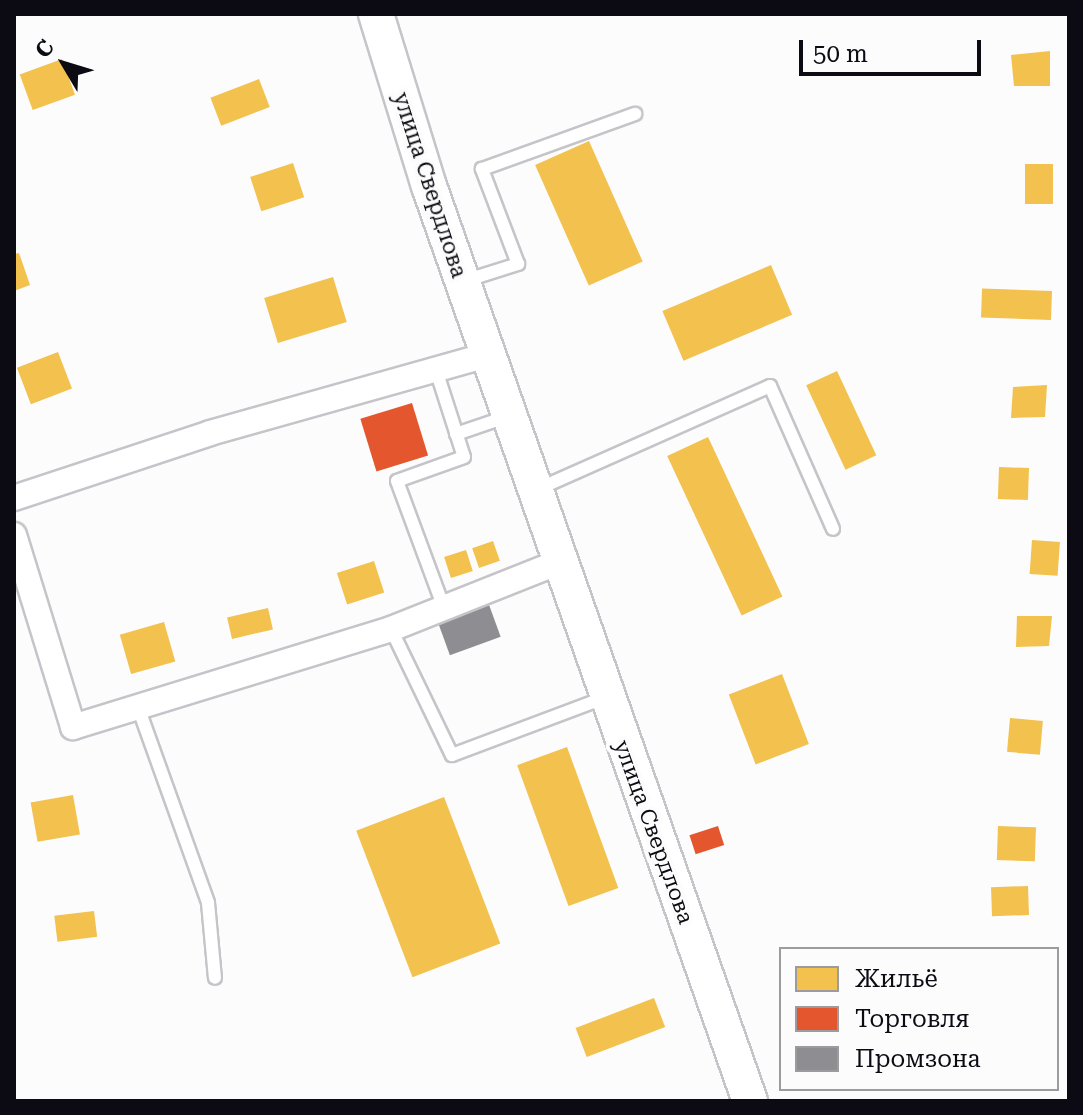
<!DOCTYPE html>
<meta charset="utf-8">
<style>
body{margin:0}
#map{position:relative;width:1083px;height:1115px;overflow:hidden;background:#fcfcfc;font-family:"Roboto Serif",serif}
div>[style]{position:absolute}
[style*='--x']{left:calc(var(--x)*1px);top:calc(var(--y)*1px);width:calc(var(--w)*1px);rotate:calc(var(--a)*1deg)}
.homes>*{inset:0;background:#f2c14e;transform-origin:0 0}
.shops>*{inset:0;background:#e4572e;transform-origin:0 0}
.industry>*{inset:0;background:#8d8d92;transform-origin:0 0}
.roads{filter:drop-shadow(2px 0 #c5c4c9) drop-shadow(-2px 0 #c5c4c9) drop-shadow(0 2px #c5c4c9) drop-shadow(0 -2px #c5c4c9)}
.lane>*{height:12px;margin:-6px;padding:0 6px;transform-origin:6px;border-radius:6px;background:#fff}
.street>*{height:24px;margin:-12px;padding:0 12px;transform-origin:12px;border-radius:12px;background:#fff}
.secondary>*{height:34px;margin:-17px;padding:0 17px;transform-origin:17px;border-radius:17px;background:#fff}
span{translate:-50% -50%;white-space:nowrap;text-align:center;line-height:1.15;-webkit-text-stroke:8px #fcfcfc;paint-order:stroke}
.street-label{font-size:22px;color:#0c0b13}
.frame{position:absolute;inset:0;border:16px solid #0c0b13;pointer-events:none}
.legend{position:absolute;left:779px;top:947px;width:280px;height:144px;box-sizing:border-box;background:#fcfcfc;border:2px solid #9c9c9f;margin:0;padding:10px 14px;list-style:none;font-size:24px;color:#0c0b13}
.legend li{display:flex;align-items:center;gap:16px;height:40px}
.legend b{width:40px;border:2px solid #9c9c9f}
.north{position:absolute;left:24px;top:24px;width:80px;height:80px;-webkit-text-stroke:6px #fcfcfc;paint-order:stroke;rotate:308deg;font-size:22px;font-weight:700;line-height:32px;text-align:center;color:#0c0b13}
.north::after{content:'';display:block;margin:auto;width:28px;height:36px;background:#0c0b13;clip-path:polygon(50% 0,100% 100%,50% 72%,0 100%)}
.scale{position:absolute;left:799px;top:40px;width:182px;height:36px;box-sizing:border-box;border:4px solid #0c0b13;border-top:0;padding-left:10px;font-size:24px;line-height:28px;white-space:nowrap;color:#0c0b13;-webkit-text-stroke:6px #fcfcfc;paint-order:stroke}
</style>
<div id="map">
<div class="homes">
<i style="clip-path:polygon(1050px 51px,1050px 86px,1014px 86px,1011px 55px)"></i>
<i style="left:62px;top:59px;width:38px;height:45px;rotate:70deg"></i>
<i style="left:259px;top:79px;width:30px;height:52px;rotate:69deg"></i>
<i style="left:589px;top:141px;width:132px;height:59px;rotate:66deg"></i>
<i style="left:293px;top:163px;width:36px;height:45px;rotate:72deg"></i>
<i style="left:1053px;top:164px;width:40px;height:28px;rotate:90deg"></i>
<i style="clip-path:polygon(19px 253px,30px 285px,14px 291px,14px 254px)"></i>
<i style="left:771px;top:265px;width:54px;height:118px;rotate:67deg"></i>
<i style="left:333px;top:277px;width:47px;height:72px;rotate:73deg"></i>
<i style="left:1052px;top:291px;width:29px;height:70px;rotate:92deg"></i>
<i style="left:58px;top:352px;width:39px;height:44px;rotate:69deg"></i>
<i style="left:837px;top:371px;width:93px;height:34px;rotate:65deg"></i>
<i style="clip-path:polygon(1047px 385px,1045px 417px,1011px 418px,1013px 387px)"></i>
<i style="left:708px;top:437px;width:176px;height:45px;rotate:65deg"></i>
<i style="left:999px;top:467px;width:30px;height:32px;rotate:2deg"></i>
<i style="left:1032px;top:540px;width:28px;height:34px;rotate:4deg"></i>
<i style="left:493px;top:541px;width:21px;height:22px;rotate:71deg"></i>
<i style="left:466px;top:550px;width:22px;height:23px;rotate:72deg"></i>
<i style="left:374px;top:561px;width:33px;height:39px;rotate:72deg"></i>
<i style="left:268px;top:608px;width:22px;height:42px;rotate:77deg"></i>
<i style="clip-path:polygon(1017px 616px,1052px 616px,1049px 646px,1016px 647px)"></i>
<i style="left:164px;top:622px;width:41px;height:46px;rotate:74deg"></i>
<i style="left:782px;top:674px;width:75px;height:57px;rotate:69deg"></i>
<i style="left:1010px;top:718px;width:33px;height:34px;rotate:5deg"></i>
<i style="left:567px;top:747px;width:150px;height:53px;rotate:70deg"></i>
<i style="left:73px;top:795px;width:40px;height:43px;rotate:80deg"></i>
<i style="left:444px;top:797px;width:157px;height:94px;rotate:69deg"></i>
<i style="left:998px;top:826px;width:38px;height:34px;rotate:2deg"></i>
<i style="left:1028px;top:886px;width:29px;height:37px;rotate:88deg"></i>
<i style="left:94px;top:911px;width:26px;height:40px;rotate:83deg"></i>
<i style="left:654px;top:998px;width:31px;height:84px;rotate:69deg"></i>
</div>
<div class="shops">
<i style="left:412px;top:403px;width:55px;height:54px;rotate:73deg"></i>
<i style="left:718px;top:826px;width:20px;height:30px;rotate:72deg"></i>
</div>
<div class="industry">
<i style="left:488px;top:602px;width:37px;height:54px;rotate:70deg"></i>
</div>
<div class="roads">
<div class="lane">
<i style="--x:464;--y:281;--w:57;--a:-17.5"></i>
<i style="--x:518;--y:264;--w:102;--a:-110.8"></i>
<i style="--x:482;--y:169;--w:163;--a:-19.8"></i>
<i style="--x:436;--y:370;--w:91;--a:72.2"></i>
<i style="--x:464;--y:457;--w:71;--a:160.3"></i>
<i style="--x:397;--y:481;--w:135;--a:69.7"></i>
<i style="--x:456;--y:434;--w:53;--a:-18.8"></i>
<i style="--x:538;--y:489;--w:254;--a:-23.9"></i>
<i style="--x:770;--y:386;--w:156;--a:66.2"></i>
<i style="--x:391;--y:629;--w:140;--a:64.2"></i>
<i style="--x:452;--y:755;--w:165;--a:-20.6"></i>
<i style="--x:138;--y:707;--w:208;--a:70.3"></i>
<i style="--x:208;--y:903;--w:75;--a:84.7"></i>
</div>
<div class="street">
<i style="--x:14;--y:498;--w:206;--a:-18.3"></i>
<i style="--x:210;--y:433;--w:289;--a:-15.7"></i>
<i style="--x:14;--y:535;--w:201;--a:72.9"></i>
<i style="--x:73;--y:727;--w:333;--a:-17.1"></i>
<i style="--x:391;--y:629;--w:181;--a:-21.7"></i>
</div>
<div class="secondary">
<i style="--x:376;--y:14;--w:180;--a:72.9"></i>
<i style="--x:429;--y:186;--w:970;--a:70.67"></i>
</div>
</div>
<div class="street-label">
<span style="left:430px;top:185px;rotate:72deg">улица Свердлова</span>
<span style="left:654px;top:832px;rotate:70deg">улица Свердлова</span>
</div>
<div class="frame"></div>
<ul class="legend">
<li><b style="height:22px;background:#f2c14e"></b>Жильё</li>
<li><b style="height:22px;background:#e4572e"></b>Торговля</li>
<li><b style="height:22px;background:#8d8d92"></b>Промзона</li>
</ul>
<div class="north">С</div>
<div class="scale">50 m</div>
</div>
